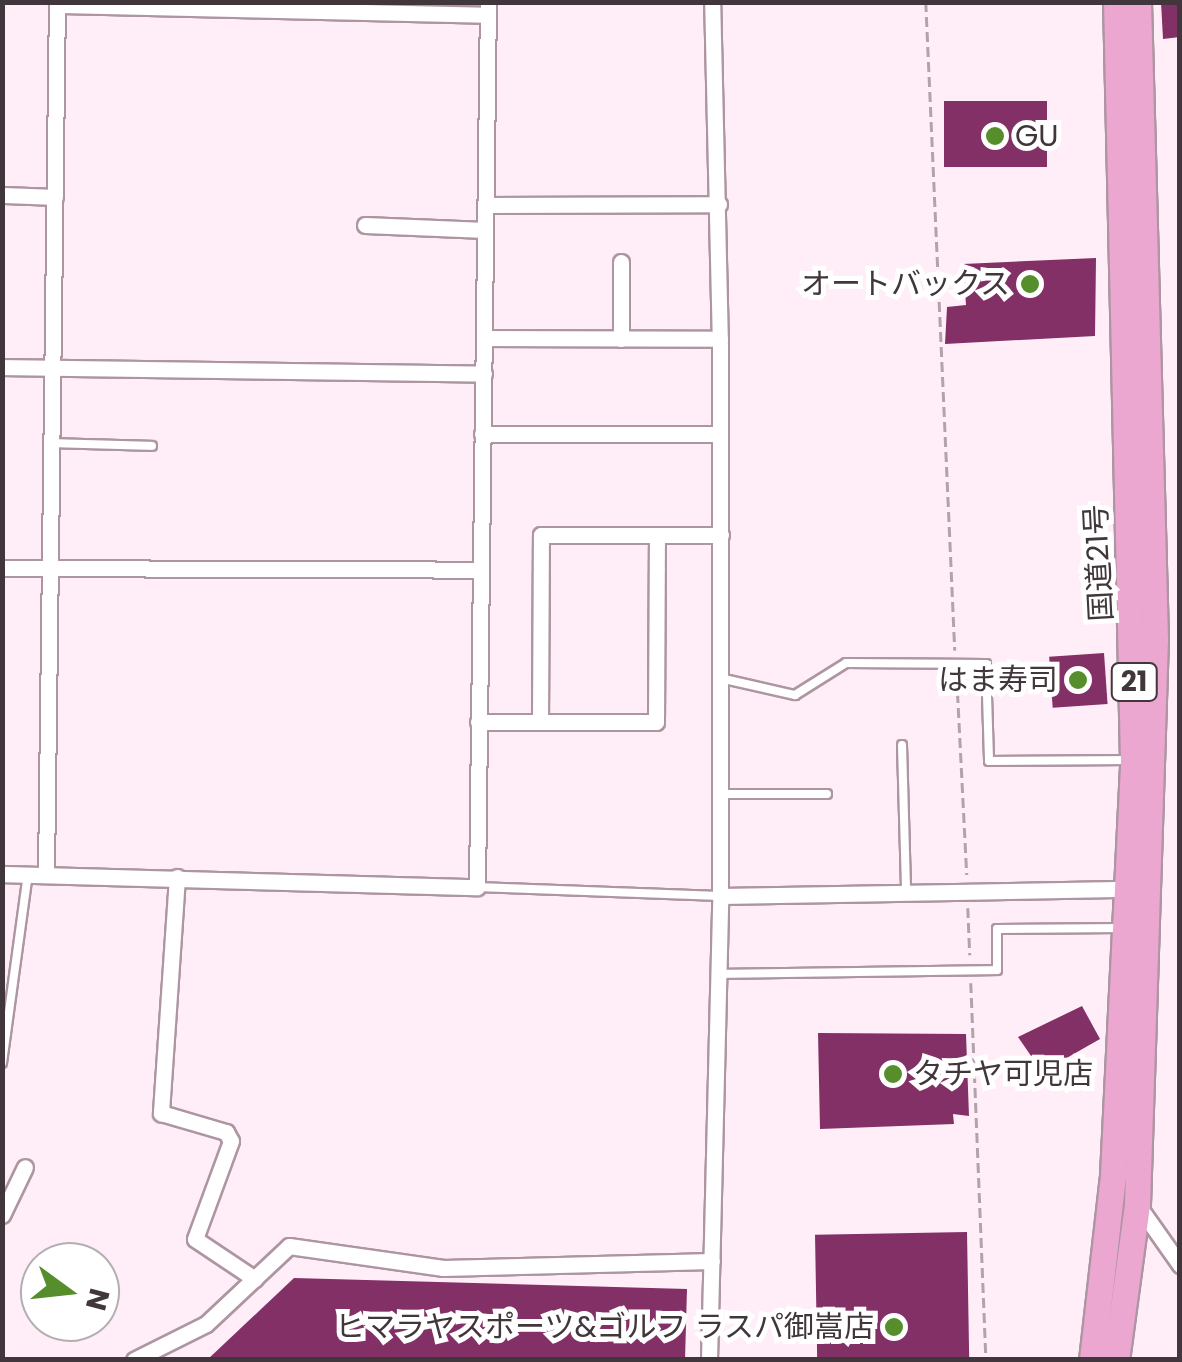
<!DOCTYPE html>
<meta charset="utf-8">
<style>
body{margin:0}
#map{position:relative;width:1182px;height:1362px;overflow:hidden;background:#ffeef7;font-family:Poppins,"Noto Sans JP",sans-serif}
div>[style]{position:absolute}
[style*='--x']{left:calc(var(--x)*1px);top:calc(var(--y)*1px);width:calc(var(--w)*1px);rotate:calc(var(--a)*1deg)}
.building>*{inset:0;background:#823065;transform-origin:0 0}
.path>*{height:2.5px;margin-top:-1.25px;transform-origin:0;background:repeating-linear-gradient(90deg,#b1a3aa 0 10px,transparent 0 15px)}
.roads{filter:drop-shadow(2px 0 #ae95a2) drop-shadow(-2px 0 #ae95a2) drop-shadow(0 2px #ae95a2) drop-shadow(0 -2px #ae95a2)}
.service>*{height:8px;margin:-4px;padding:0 4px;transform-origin:4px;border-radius:4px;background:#fff}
.minor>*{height:15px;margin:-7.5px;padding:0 7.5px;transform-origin:7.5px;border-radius:7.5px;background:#fff}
.trunk>*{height:25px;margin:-12.5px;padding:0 12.5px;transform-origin:12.5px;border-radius:12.5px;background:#eca7d0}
.dots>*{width:28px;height:28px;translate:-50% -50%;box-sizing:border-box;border:5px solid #fff;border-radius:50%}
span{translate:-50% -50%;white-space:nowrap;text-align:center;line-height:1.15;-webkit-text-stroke:10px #fff;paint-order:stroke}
.shield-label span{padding:2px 8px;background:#fff;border:2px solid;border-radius:8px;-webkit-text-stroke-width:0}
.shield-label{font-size:28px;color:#40363b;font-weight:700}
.poi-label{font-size:30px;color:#40363b}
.left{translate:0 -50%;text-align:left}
.right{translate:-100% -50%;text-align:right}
.street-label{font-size:30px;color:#40363b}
.frame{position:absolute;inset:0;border:5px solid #40363b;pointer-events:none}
.north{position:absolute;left:20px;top:1242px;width:100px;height:100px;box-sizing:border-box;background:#fff;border:2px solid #b3afb1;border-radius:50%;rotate:105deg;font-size:28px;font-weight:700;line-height:40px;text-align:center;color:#40363b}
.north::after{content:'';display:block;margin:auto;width:35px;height:45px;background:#558e2a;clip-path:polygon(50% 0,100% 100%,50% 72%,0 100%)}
</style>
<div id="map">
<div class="building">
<i style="clip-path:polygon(1161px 2px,1180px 2px,1180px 37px,1163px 39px)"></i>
<i style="left:1047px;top:101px;width:66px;height:103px;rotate:90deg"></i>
<i style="clip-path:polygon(1096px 258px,1095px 336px,945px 344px,947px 307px,966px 305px,963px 264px)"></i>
<i style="left:1104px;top:653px;width:51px;height:55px;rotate:86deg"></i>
<i style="clip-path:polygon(1082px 1006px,1100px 1039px,1042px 1072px,1018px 1037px)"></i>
<i style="clip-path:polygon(818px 1033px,966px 1034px,969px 1116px,953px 1114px,954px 1124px,820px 1129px)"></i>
<i style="left:967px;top:1232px;width:128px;height:152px;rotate:89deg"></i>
<i style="clip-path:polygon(294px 1278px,687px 1289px,685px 1360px,207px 1360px)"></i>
</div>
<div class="path">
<i style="--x:926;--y:2;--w:649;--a:87.44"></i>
<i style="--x:957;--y:678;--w:197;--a:87.1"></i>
<i style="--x:968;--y:908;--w:47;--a:87.6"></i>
<i style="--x:971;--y:983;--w:377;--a:87.7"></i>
</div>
<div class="roads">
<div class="service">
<i style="--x:53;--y:443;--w:99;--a:1.7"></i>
<i style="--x:720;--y:678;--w:77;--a:12.8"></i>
<i style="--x:795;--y:695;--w:60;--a:-32.1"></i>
<i style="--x:846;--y:663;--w:140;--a:0.4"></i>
<i style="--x:986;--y:664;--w:97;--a:88.2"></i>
<i style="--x:989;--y:761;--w:140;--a:-0.4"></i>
<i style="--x:902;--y:745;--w:146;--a:88.4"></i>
<i style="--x:719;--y:794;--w:108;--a:0"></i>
<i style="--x:477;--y:887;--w:243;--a:2.1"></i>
<i style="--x:718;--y:974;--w:279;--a:-0.8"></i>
<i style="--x:997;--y:970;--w:41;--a:-90"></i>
<i style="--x:997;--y:929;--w:126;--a:-0.5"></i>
<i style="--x:2;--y:1063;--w:191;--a:-82.2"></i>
</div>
<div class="minor">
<i style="--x:57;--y:5;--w:431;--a:1.3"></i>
<i style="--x:2;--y:195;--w:53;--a:2.2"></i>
<i style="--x:486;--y:205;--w:233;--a:-0.2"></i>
<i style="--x:365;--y:225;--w:120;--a:2.4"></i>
<i style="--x:485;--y:338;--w:235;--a:0.2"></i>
<i style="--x:621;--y:339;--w:77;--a:-90"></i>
<i style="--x:2;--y:367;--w:482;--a:0.8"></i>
<i style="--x:482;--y:434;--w:238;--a:0"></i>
<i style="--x:2;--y:568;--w:478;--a:0.2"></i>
<i style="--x:540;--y:721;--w:186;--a:-89.7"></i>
<i style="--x:541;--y:535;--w:116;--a:0"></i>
<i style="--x:478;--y:722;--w:178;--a:0"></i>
<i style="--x:656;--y:722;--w:187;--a:-89.7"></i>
<i style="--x:657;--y:535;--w:64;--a:0"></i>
<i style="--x:2;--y:874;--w:475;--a:1.6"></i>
<i style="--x:477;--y:887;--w:885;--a:-89.29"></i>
<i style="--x:46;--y:874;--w:872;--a:-89.28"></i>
<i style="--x:177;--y:877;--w:237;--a:93.9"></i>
<i style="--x:161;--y:1113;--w:68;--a:16.3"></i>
<i style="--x:226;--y:1132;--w:10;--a:61"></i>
<i style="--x:231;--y:1141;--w:104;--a:110.2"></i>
<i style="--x:195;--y:1239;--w:72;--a:33.7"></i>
<i style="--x:720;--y:896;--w:411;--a:-1"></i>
<i style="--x:1137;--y:1204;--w:75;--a:54.8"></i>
<i style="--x:2;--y:1215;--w:53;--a:-64.4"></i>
<i style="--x:134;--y:1360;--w:80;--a:-26.6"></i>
<i style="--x:206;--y:1324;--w:114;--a:-43.2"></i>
<i style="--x:289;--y:1246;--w:156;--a:8.1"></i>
<i style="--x:443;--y:1268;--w:269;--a:-1.5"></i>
<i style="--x:709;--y:1360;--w:464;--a:-88.6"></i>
<i style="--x:720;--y:896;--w:549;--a:-90"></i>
<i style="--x:720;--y:347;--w:345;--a:-91.3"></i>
</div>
<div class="trunk">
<i style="--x:1092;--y:1360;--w:186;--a:-83.5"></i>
<i style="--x:1113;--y:1175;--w:415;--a:-87.2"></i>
<i style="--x:1133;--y:760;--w:758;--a:-91.28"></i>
<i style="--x:1116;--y:1360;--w:157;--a:-82.3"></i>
<i style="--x:1137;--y:1204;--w:565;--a:-88.18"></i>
<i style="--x:1155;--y:639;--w:637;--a:-91.53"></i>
</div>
</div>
<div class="dots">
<i style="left:995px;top:136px;background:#558e2a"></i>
<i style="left:1030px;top:284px;background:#558e2a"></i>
<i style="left:1078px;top:680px;background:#558e2a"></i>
<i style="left:893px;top:1074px;background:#558e2a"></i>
<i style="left:894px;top:1327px;background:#558e2a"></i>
</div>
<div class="shield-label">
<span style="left:1134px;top:682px">21</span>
</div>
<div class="poi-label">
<span class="left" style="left:1015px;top:136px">GU</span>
<span class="right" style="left:1010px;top:284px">オートバックス</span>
<span class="right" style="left:1058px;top:680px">はま寿司</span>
<span class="left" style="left:913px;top:1074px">タチヤ可児店</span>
<span class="right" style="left:874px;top:1327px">ヒマラヤスポーツ&amp;ゴルフ ラスパ御嵩店</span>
</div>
<div class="street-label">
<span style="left:1099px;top:563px;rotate:-93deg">国道21号</span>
</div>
<div class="frame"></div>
<div class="north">N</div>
</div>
